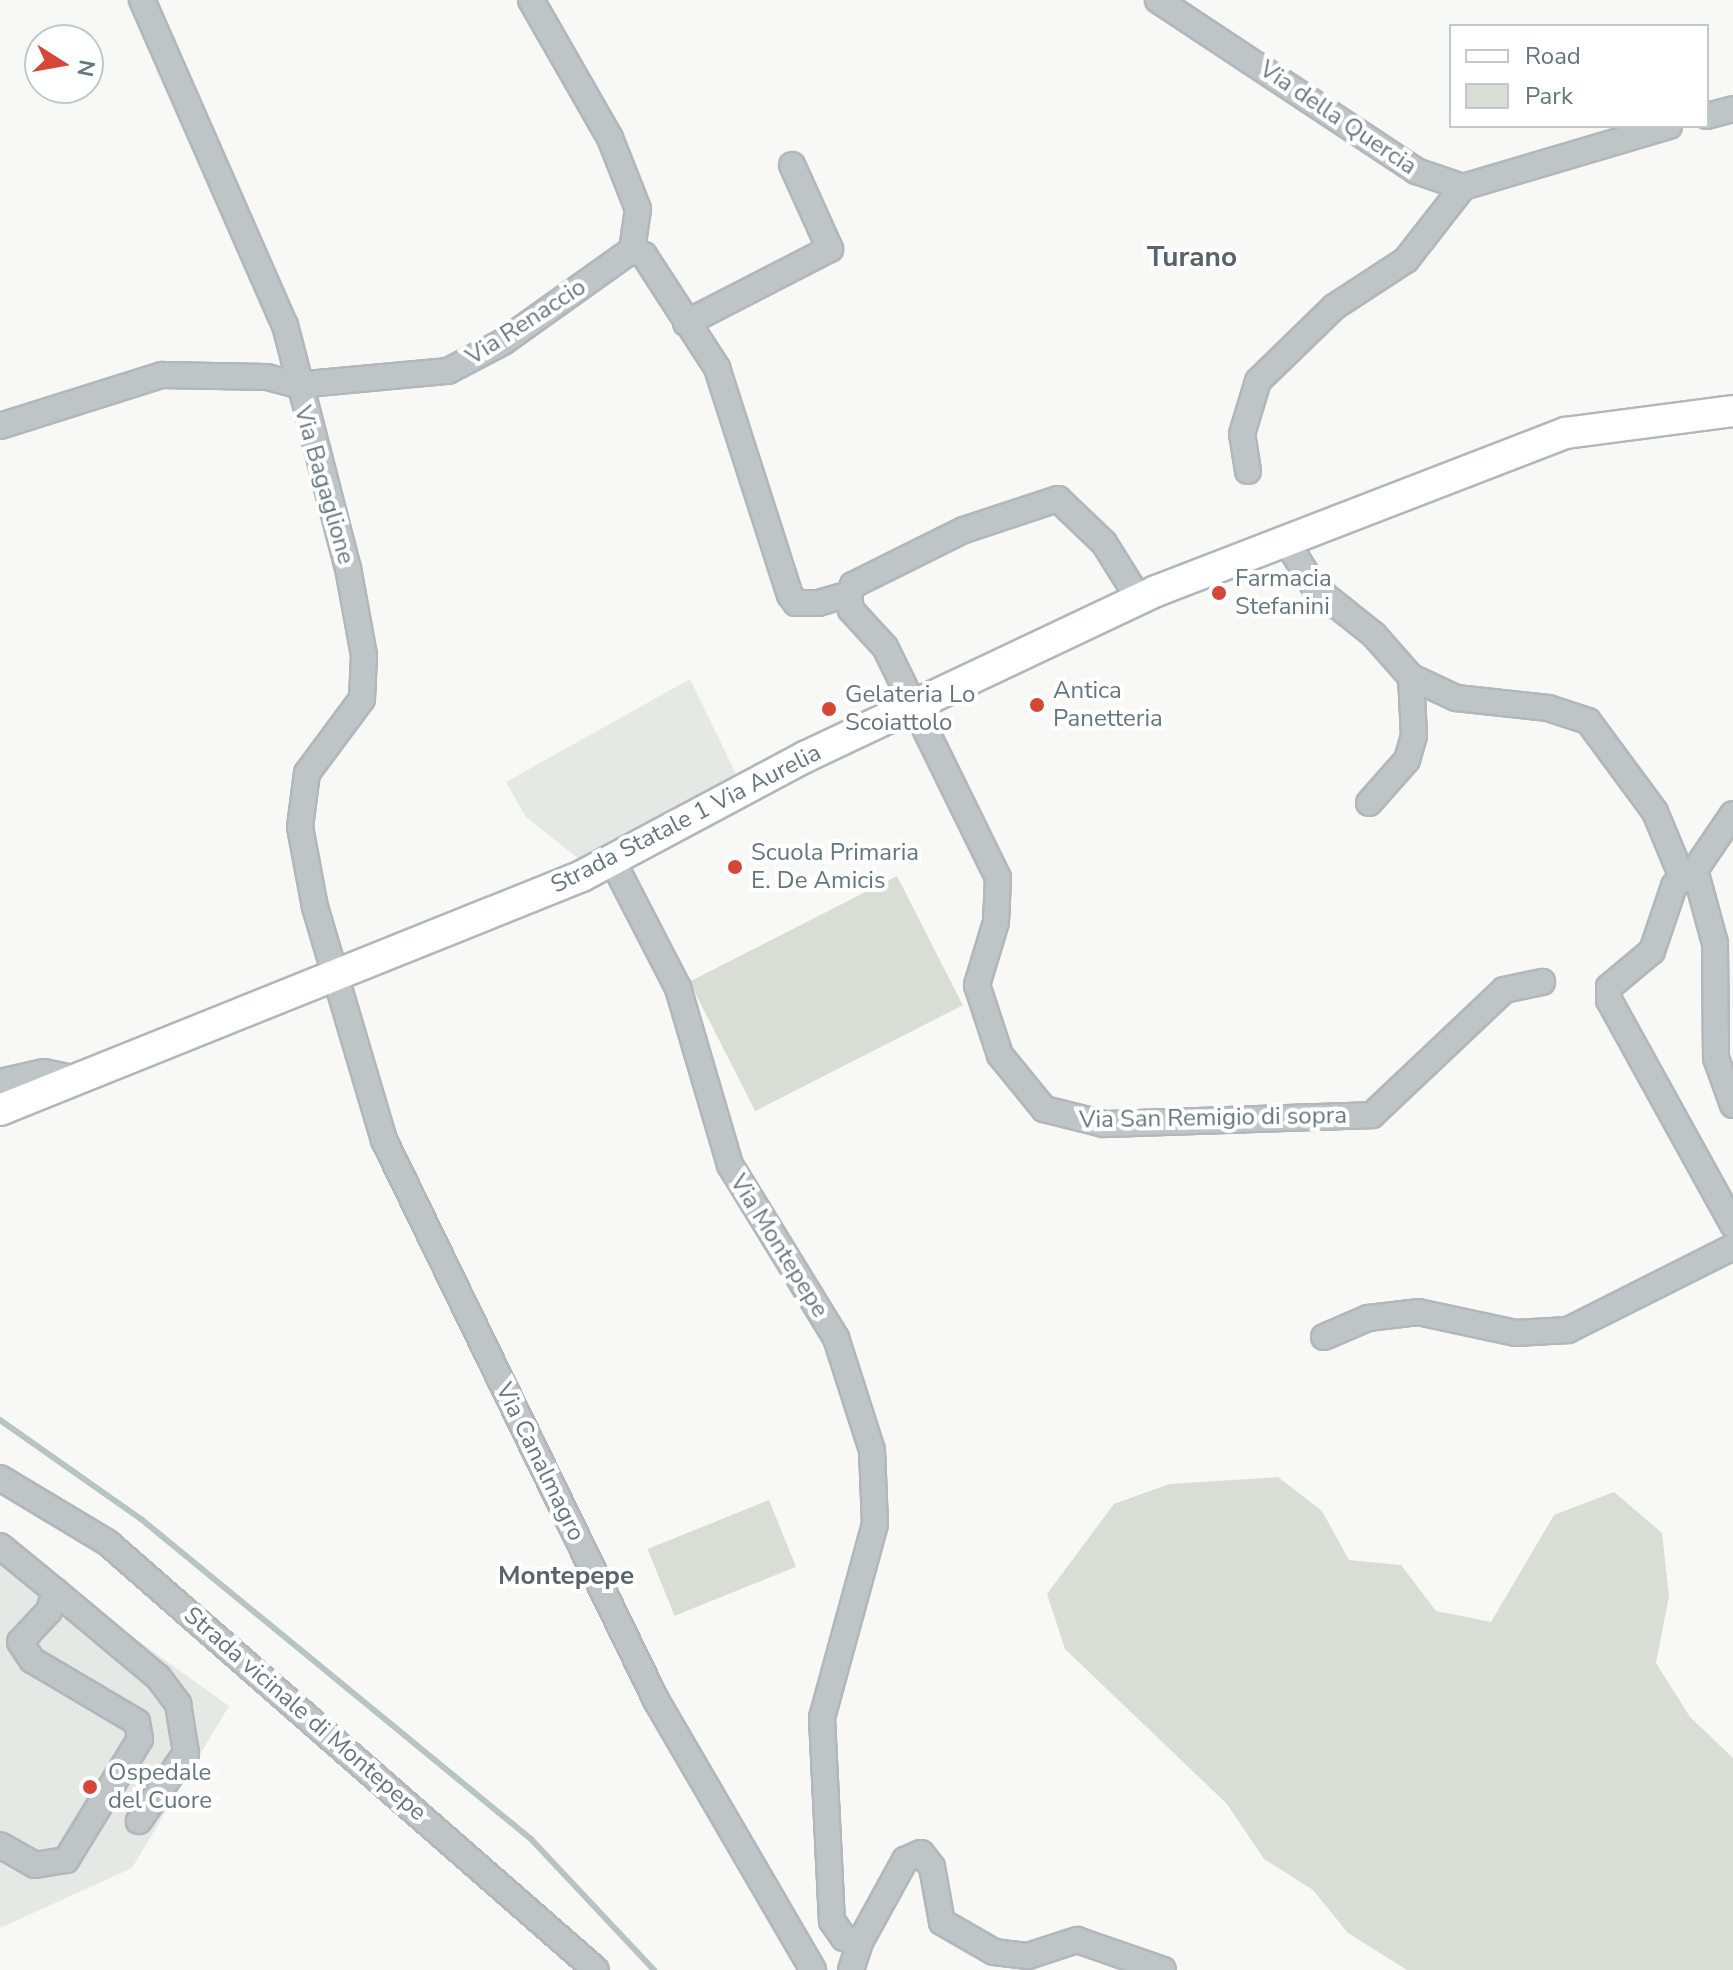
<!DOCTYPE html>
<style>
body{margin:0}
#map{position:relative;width:1733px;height:1970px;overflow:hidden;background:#f8f8f6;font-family:"Nunito Sans",sans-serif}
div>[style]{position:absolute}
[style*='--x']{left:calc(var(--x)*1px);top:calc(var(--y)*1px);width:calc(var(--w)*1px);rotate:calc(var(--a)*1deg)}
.built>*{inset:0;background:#e6e8e6}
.green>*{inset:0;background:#d9ddd5;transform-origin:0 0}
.stream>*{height:6px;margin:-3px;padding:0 3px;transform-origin:3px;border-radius:3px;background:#b6c4c6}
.roads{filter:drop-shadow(2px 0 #b1b7ba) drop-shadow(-2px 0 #b1b7ba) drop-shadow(0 2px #b1b7ba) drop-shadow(0 -2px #b1b7ba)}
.minor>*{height:24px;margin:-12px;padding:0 12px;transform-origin:12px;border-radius:12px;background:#bfc5c7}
.major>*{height:30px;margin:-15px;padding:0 15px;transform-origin:15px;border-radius:15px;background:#fff}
.dots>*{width:22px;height:22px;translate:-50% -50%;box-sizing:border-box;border:4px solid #fff;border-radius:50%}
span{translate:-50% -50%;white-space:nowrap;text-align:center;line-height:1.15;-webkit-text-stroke:8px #fff;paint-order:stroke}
.street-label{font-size:24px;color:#65777e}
.poi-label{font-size:24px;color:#65777e}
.left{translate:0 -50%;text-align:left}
.neighbourhood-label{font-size:26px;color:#57646a;font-weight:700}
.quarter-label{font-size:28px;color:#57646a;font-weight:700}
.legend{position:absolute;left:1449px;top:24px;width:260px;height:104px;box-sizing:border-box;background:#fff;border:2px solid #c1c9cb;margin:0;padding:10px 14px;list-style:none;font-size:24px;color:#65777e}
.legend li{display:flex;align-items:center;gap:16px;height:40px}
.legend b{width:40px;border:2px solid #c1c9cb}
.north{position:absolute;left:24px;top:24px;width:80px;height:80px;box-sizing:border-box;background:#fff;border:2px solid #c1c9cb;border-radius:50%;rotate:101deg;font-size:22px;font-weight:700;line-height:32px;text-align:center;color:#65777e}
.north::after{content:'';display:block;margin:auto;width:28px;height:36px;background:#d64738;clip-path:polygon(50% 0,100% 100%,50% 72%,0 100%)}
</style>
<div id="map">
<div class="built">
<i style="clip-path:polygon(690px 679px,738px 778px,580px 860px,526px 817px,506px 782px)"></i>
<i style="clip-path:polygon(0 1542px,229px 1706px,132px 1868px,0 1928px)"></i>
</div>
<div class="green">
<i style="left:897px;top:876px;width:145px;height:233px;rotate:63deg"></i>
<i style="clip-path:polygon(1278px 1477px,1322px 1511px,1349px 1560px,1401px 1565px,1436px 1611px,1491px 1622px,1554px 1515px,1614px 1492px,1662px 1533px,1669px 1596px,1656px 1663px,1690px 1717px,1733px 1758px,1733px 1970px,1407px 1970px,1348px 1933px,1313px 1890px,1264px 1859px,1227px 1804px,1065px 1649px,1047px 1594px,1114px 1504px,1169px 1484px)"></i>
<i style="left:769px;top:1500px;width:72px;height:131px;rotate:68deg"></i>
</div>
<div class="stream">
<i style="--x:0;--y:1420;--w:172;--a:35.1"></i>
<i style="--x:141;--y:1519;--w:504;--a:39.37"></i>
<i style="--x:531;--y:1839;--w:180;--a:46.8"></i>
</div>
<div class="roads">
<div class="minor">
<i style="--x:142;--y:0;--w:355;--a:66.3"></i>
<i style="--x:285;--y:325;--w:251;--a:75.5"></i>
<i style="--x:348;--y:568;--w:88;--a:79.6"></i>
<i style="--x:364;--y:655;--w:44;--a:92.6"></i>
<i style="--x:362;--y:699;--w:92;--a:126.6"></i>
<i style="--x:307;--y:773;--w:54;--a:97.4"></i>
<i style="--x:300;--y:827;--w:81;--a:79.4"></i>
<i style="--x:315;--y:907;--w:243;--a:73.5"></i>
<i style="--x:384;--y:1140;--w:623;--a:64.09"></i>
<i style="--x:656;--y:1700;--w:312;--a:59.8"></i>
<i style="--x:1158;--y:0;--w:310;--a:33.5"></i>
<i style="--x:1416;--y:171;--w:50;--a:18.8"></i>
<i style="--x:1463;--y:187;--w:215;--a:-16.5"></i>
<i style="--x:1707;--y:116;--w:27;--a:-15"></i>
<i style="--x:632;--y:250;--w:13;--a:23"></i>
<i style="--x:644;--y:255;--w:135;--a:57.1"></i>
<i style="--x:717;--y:368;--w:238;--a:72.2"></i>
<i style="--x:790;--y:595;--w:10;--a:53"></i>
<i style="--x:796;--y:603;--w:22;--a:0"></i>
<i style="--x:818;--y:603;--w:32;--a:-16"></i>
<i style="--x:686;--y:323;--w:162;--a:-27.2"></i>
<i style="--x:830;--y:249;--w:92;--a:-114.3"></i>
<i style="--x:0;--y:426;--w:170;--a:-17.5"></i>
<i style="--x:162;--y:375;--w:105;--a:1.1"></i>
<i style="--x:267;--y:377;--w:30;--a:15"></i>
<i style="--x:296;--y:385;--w:153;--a:-5.3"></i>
<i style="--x:448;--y:371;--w:62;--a:-27.8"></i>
<i style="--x:503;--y:342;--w:158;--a:-35.5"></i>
<i style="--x:632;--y:250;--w:41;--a:-81.7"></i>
<i style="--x:638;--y:209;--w:76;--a:-111.5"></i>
<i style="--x:610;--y:138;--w:159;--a:-119.8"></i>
<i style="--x:1248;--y:471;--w:37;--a:-99"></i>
<i style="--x:1242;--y:434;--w:55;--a:-73.2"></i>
<i style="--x:1258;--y:381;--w:106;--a:-44.2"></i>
<i style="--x:1334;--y:307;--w:86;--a:-33.1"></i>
<i style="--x:1406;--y:260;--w:93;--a:-52"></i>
<i style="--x:1288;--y:544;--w:52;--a:58.5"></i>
<i style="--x:1315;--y:588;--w:75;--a:38.5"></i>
<i style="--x:1374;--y:635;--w:56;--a:48.6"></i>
<i style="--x:1411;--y:677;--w:50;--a:25"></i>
<i style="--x:1456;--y:698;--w:93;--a:6.2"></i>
<i style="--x:1548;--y:708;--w:42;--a:18"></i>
<i style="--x:1588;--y:721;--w:113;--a:53.6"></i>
<i style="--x:1655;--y:812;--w:70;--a:67.4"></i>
<i style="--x:849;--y:594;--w:16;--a:83"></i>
<i style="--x:851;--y:610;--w:50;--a:47.4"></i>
<i style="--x:885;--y:647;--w:257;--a:63.9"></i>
<i style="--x:998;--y:878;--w:44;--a:92.6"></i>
<i style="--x:996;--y:922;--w:66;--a:106.8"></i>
<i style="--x:977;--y:985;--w:74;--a:71.8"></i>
<i style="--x:1000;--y:1055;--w:70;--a:50.8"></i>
<i style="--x:1044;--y:1109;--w:62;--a:14"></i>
<i style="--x:1104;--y:1124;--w:268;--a:-1.9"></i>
<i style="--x:1372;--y:1115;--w:182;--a:-43.4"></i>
<i style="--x:1504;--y:990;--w:39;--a:-12"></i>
<i style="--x:849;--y:594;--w:10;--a:-66"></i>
<i style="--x:853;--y:585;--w:124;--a:-26.4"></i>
<i style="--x:964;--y:530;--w:99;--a:-18.3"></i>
<i style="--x:1058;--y:499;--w:64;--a:43.7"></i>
<i style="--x:1104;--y:543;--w:66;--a:58"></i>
<i style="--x:1369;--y:803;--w:57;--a:-48.5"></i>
<i style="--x:1407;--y:760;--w:25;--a:-74"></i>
<i style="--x:1414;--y:736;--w:59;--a:-92.9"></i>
<i style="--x:1733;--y:814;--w:68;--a:124.2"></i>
<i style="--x:1695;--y:870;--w:26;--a:143"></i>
<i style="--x:1674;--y:886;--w:69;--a:108.7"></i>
<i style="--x:1652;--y:951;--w:56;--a:140.1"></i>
<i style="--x:1609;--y:987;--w:13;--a:90"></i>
<i style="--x:1609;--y:1000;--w:257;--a:61.1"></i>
<i style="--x:612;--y:860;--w:144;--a:62.7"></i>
<i style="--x:678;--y:988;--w:184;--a:73.6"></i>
<i style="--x:730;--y:1165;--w:203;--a:58.5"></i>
<i style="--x:836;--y:1338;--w:118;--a:72.2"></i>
<i style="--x:872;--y:1450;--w:74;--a:87.7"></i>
<i style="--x:875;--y:1524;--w:201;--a:105.3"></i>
<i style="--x:822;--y:1718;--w:203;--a:87.2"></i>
<i style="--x:832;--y:1921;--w:21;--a:55"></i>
<i style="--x:844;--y:1938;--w:16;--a:14"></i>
<i style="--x:860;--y:1942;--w:94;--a:-61.2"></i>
<i style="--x:905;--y:1860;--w:17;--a:-24"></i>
<i style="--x:921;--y:1853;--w:18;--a:52"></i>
<i style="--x:932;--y:1867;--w:56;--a:79.7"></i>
<i style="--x:942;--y:1922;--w:60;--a:30"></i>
<i style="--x:994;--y:1952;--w:34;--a:7"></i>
<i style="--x:1028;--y:1956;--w:52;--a:-18.1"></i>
<i style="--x:1077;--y:1940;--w:91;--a:19.2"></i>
<i style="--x:1695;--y:870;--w:76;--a:74.7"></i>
<i style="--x:1715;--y:943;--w:115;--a:89.5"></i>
<i style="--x:1716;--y:1058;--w:50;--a:70.1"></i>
<i style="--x:0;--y:1082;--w:45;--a:-12.8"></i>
<i style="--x:44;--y:1072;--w:29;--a:12"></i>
<i style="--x:1324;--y:1337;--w:48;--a:-23.4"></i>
<i style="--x:1368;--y:1318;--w:50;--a:-6.8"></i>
<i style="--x:1418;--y:1312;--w:100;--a:12.1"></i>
<i style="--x:1516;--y:1333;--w:52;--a:-3.3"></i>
<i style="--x:1568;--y:1330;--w:185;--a:-26.7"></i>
<i style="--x:0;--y:1478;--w:126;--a:31"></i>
<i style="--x:108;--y:1543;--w:648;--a:41.19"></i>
<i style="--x:0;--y:1546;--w:71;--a:39.3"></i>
<i style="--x:55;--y:1591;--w:21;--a:107"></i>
<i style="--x:49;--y:1611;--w:42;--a:133.1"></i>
<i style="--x:20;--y:1642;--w:22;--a:56"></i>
<i style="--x:32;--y:1660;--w:122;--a:30.6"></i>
<i style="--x:137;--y:1722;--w:17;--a:80"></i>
<i style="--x:140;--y:1739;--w:142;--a:121.4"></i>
<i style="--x:66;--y:1860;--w:31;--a:171"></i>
<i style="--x:35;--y:1865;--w:40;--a:-150.3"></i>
<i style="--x:55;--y:1591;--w:134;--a:39.9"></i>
<i style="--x:158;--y:1677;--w:34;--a:53"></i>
<i style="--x:178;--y:1704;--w:50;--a:80.7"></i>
<i style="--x:186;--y:1753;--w:83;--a:124.7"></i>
<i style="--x:851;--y:1970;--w:29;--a:-72"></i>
</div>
<div class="major">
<i style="--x:0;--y:1110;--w:627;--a:-21.9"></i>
<i style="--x:582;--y:876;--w:253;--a:-28.1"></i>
<i style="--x:805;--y:757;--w:388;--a:-25.3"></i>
<i style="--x:1156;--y:591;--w:439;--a:-21.1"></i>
<i style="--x:1566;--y:433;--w:168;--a:-7.5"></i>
</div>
</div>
<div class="dots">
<i style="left:1219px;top:593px;background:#d64738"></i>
<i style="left:1037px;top:705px;background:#d64738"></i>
<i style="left:829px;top:709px;background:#d64738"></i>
<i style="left:735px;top:867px;background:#d64738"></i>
<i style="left:90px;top:1787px;background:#d64738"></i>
</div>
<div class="street-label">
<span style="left:1338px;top:118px;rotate:34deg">Via della Quercia</span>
<span style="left:526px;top:322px;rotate:-33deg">Via Renaccio</span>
<span style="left:324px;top:485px;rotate:74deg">Via Bagaglione</span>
<span style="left:686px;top:819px;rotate:-27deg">Strada Statale 1 Via Aurelia</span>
<span style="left:1213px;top:1118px;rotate:-1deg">Via San Remigio di sopra</span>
<span style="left:779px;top:1246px;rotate:58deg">Via Montepepe</span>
<span style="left:540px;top:1462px;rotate:64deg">Via Canalmagro</span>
<span style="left:305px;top:1714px;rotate:41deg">Strada vicinale di Montepepe</span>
</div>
<div class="poi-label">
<span class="left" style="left:1235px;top:593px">Farmacia<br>Stefanini</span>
<span class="left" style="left:1053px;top:705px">Antica<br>Panetteria</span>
<span class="left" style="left:845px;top:709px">Gelateria Lo<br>Scoiattolo</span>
<span class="left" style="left:751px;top:867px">Scuola Primaria<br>E. De Amicis</span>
<span class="left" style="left:108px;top:1787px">Ospedale<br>del Cuore</span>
</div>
<div class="neighbourhood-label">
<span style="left:566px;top:1576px">Montepepe</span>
</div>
<div class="quarter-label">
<span style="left:1192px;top:257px">Turano</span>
</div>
<ul class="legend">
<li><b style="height:10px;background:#fff"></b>Road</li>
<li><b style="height:22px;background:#d9ddd5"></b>Park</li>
</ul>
<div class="north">N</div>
</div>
